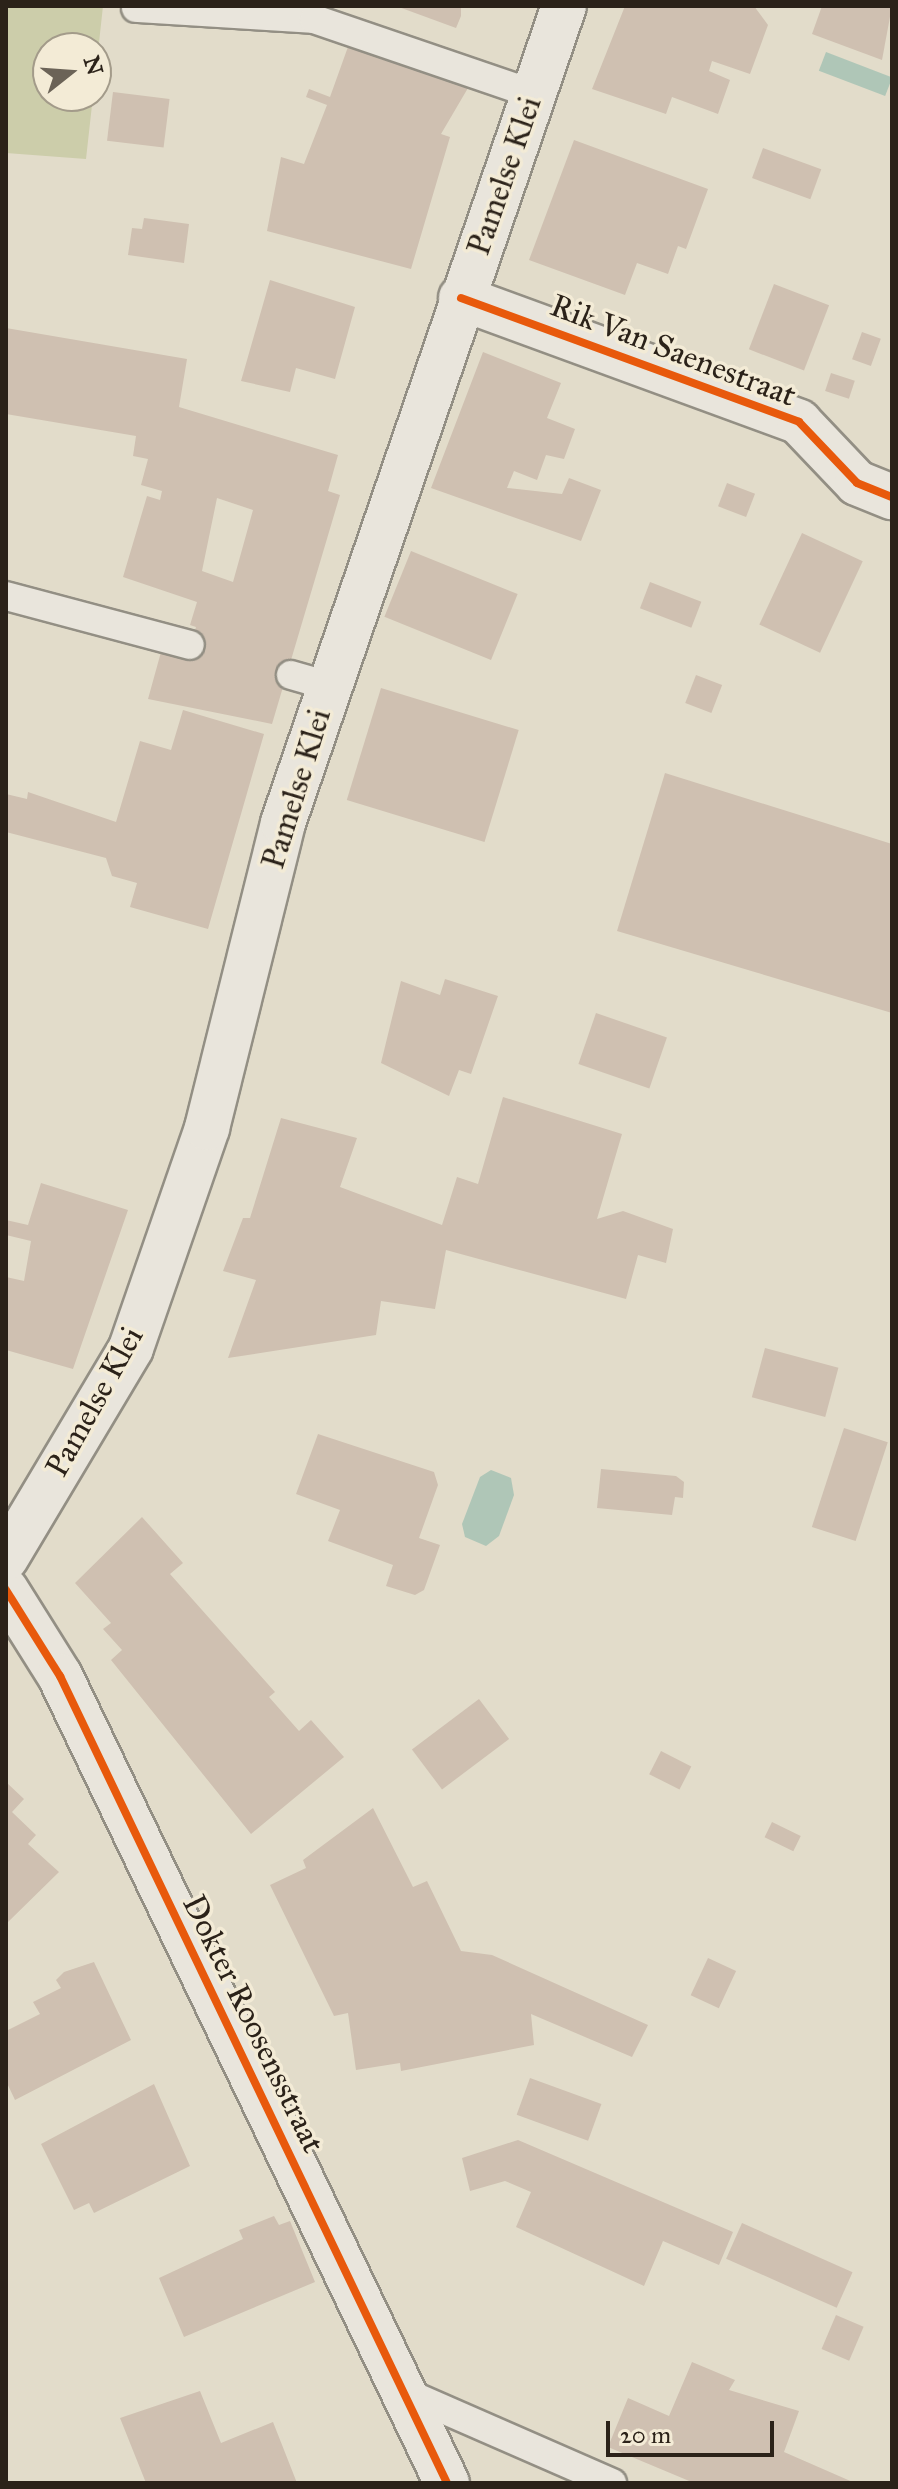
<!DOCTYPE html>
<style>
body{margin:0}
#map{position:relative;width:898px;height:2489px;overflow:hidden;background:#e2dcca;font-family:"IM FELL Great Primer",serif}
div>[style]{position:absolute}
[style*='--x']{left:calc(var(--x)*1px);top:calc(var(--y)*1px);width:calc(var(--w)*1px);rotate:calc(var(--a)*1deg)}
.green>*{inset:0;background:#cccdaa}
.water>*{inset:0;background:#afc6b7;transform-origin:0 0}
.building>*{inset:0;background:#cfc0b1;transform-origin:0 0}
.roads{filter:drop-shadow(2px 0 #938f84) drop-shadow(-2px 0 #938f84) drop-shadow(0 2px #938f84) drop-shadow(0 -2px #938f84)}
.service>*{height:28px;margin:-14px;padding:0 14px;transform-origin:14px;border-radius:14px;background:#e9e5dc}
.minor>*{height:44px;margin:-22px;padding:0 22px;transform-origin:22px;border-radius:22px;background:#e9e5dc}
.tertiary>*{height:44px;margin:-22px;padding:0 22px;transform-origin:22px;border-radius:22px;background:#e9e5dc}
.secondary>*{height:44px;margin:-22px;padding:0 22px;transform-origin:22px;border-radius:22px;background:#e9e5dc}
.cycleway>*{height:8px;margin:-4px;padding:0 4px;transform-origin:4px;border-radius:4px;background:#e8590c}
span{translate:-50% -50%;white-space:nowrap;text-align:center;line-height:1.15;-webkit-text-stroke:7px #f3ebd6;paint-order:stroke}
.street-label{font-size:32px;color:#2b2219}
.frame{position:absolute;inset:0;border:8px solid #2b2219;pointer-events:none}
.north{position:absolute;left:32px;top:32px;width:80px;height:80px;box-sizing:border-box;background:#f3ebd6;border:2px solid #a39b8a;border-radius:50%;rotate:73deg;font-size:22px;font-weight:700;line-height:32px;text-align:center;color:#2b2219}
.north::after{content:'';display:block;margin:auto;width:28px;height:36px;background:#6b6357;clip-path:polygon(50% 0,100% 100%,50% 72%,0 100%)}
.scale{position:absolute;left:606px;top:2421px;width:168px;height:36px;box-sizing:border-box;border:4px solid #2b2219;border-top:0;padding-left:10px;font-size:24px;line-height:28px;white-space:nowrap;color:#2b2219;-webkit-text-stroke:6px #f3ebd6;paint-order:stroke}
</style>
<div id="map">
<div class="green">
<i style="clip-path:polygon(6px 6px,103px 6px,96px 70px,96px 48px,48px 48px,48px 96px,93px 96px,86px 159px,6px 153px)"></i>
</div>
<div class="water">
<i style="left:826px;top:52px;width:71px;height:20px;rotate:21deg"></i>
<i style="clip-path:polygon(491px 1470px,511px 1478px,514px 1495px,499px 1536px,486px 1546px,465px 1537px,462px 1524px,480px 1477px)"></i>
</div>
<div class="building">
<i style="clip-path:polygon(396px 6px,461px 6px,461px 16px,456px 28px)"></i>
<i style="clip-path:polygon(625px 6px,754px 6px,768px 25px,750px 74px,712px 61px,709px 71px,730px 80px,718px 114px,672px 97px,666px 114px,592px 89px)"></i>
<i style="clip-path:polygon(822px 6px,892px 6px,882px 60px,812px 34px)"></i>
<i style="clip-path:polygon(349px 44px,468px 88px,441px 134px,450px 137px,411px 269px,267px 231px,281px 157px,304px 164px,327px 105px,306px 97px,309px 89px,330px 97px)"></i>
<i style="left:113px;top:92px;width:57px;height:49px;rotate:7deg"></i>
<i style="clip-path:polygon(574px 140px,708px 189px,686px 249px,678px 246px,668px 274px,637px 263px,625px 295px,529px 260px)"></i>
<i style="left:763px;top:148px;width:62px;height:32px;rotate:20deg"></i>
<i style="clip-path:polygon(144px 218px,189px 224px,184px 263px,128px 255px,132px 228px,142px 229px)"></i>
<i style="clip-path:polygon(270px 280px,355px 307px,335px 379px,296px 368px,290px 392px,241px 381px)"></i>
<i style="left:774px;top:284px;width:59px;height:70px;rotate:21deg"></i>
<i style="clip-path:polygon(evenodd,6px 328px,187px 359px,179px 407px,338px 455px,328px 491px,340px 495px,272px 724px,148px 699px,161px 652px,186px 660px,196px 627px,190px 625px,197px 602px,123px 577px,147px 496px,160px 500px,162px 491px,141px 485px,148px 459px,133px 456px,136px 436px,6px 414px,6px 328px,217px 498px,253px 510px,233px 582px,202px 571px,217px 498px)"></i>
<i style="left:862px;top:332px;width:20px;height:29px;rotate:20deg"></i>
<i style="clip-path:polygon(483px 352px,561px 383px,547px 418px,575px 429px,564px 459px,546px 455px,537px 480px,514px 471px,507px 488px,562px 494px,569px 478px,601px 490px,581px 541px,431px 488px)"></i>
<i style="left:831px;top:373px;width:25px;height:19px;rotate:18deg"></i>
<i style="left:727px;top:483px;width:30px;height:25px;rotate:21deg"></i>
<i style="left:802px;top:533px;width:67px;height:101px;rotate:25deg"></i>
<i style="left:411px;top:551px;width:115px;height:71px;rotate:22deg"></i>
<i style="left:650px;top:582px;width:55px;height:28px;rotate:21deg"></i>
<i style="left:696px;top:675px;width:28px;height:30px;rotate:21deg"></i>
<i style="left:381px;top:688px;width:144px;height:117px;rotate:17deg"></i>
<i style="clip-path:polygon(183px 710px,264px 734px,208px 929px,130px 907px,137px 883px,112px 876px,106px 858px,6px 832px,6px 794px,27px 799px,28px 792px,116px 822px,140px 741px,171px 750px)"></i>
<i style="clip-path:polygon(665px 773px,892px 844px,892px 1013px,617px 931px)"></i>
<i style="clip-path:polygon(445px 979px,498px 996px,471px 1074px,459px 1070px,449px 1096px,381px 1063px,401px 981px,440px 995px)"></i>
<i style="left:596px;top:1013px;width:75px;height:54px;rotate:19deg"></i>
<i style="clip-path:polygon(503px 1097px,622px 1134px,597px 1219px,623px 1211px,673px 1229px,666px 1263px,638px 1255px,626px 1299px,446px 1250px,435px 1309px,381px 1301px,376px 1335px,228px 1358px,256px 1280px,223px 1271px,243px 1218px,250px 1218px,281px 1118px,357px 1138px,340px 1187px,442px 1225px,457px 1177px,478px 1184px)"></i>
<i style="clip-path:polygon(41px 1183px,128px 1210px,73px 1369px,6px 1350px,6px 1277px,24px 1281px,31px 1241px,6px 1235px,6px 1220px,28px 1225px)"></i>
<i style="left:765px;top:1348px;width:76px;height:51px;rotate:15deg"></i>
<i style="left:844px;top:1428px;width:46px;height:104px;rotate:18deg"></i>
<i style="clip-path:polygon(318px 1434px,434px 1472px,438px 1485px,419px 1538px,440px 1545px,424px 1590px,415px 1595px,386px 1586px,393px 1565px,328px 1541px,340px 1510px,296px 1494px)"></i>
<i style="clip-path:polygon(601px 1469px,676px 1476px,684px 1482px,683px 1498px,675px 1497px,672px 1515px,597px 1508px)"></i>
<i style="clip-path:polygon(142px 1517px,183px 1563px,170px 1574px,275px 1692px,269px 1697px,299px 1731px,311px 1720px,344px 1757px,251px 1834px,111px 1660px,122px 1650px,103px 1629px,111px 1623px,75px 1583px)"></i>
<i style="left:479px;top:1699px;width:50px;height:84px;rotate:53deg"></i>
<i style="left:661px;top:1751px;width:34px;height:26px;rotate:27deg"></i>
<i style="clip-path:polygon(6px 1782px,24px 1799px,12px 1812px,36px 1835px,28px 1844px,59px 1872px,6px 1924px)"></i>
<i style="clip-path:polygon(373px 1808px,413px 1887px,427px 1881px,461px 1951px,492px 1955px,648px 2025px,632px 2057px,531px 2014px,534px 2045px,401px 2071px,400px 2063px,356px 2070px,348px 2013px,334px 2016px,270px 1885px,306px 1868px,303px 1860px)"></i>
<i style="left:772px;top:1822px;width:32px;height:17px;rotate:26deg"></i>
<i style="left:708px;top:1958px;width:31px;height:41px;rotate:25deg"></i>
<i style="clip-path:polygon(94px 1962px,131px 2040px,15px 2100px,6px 2081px,6px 2031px,40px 2014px,33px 2002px,61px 1988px,56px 1980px,64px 1972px)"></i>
<i style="left:530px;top:2078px;width:76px;height:39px;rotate:20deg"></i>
<i style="clip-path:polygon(154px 2084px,190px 2166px,94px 2213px,89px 2203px,74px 2210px,41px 2144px)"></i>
<i style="clip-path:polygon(518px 2140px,733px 2232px,719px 2265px,663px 2241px,644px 2286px,516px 2227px,531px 2192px,505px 2181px,470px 2191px,462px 2158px)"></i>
<i style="clip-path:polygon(274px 2216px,279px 2225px,290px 2221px,315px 2282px,184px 2337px,159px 2278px,243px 2239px,239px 2230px)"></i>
<i style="left:742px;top:2223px;width:121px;height:39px;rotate:24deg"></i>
<i style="left:836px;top:2315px;width:30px;height:37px;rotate:23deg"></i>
<i style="clip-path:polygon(692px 2362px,735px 2380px,729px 2390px,799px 2411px,784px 2452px,855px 2483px,694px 2483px,608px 2447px,628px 2398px,669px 2416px)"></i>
<i style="clip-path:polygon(200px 2391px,221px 2443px,273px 2422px,297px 2483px,146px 2483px,120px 2418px)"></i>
</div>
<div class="roads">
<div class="service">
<i style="--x:136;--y:8;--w:178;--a:3.5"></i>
<i style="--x:314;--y:19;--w:231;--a:18.9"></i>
<i style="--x:6;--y:596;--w:190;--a:14.9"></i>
<i style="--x:291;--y:675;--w:40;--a:16"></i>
<i style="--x:404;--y:2392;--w:227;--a:23.6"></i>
</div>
<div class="minor">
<i style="--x:461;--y:298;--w:360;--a:20.1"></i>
<i style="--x:799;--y:422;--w:84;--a:46.4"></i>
<i style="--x:857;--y:483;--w:38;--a:22"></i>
</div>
<div class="tertiary">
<i style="--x:6;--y:1590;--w:102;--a:57.9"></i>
<i style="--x:60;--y:1676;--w:895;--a:64.38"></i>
</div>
<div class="secondary">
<i style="--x:6;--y:1558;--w:244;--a:-59.2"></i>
<i style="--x:131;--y:1348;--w:233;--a:-70.9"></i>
<i style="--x:207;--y:1128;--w:314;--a:-76"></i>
<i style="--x:283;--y:823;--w:864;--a:-71.02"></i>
</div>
</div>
<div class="cycleway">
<i style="--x:461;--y:298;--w:360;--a:20.1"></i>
<i style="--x:799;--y:422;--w:84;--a:46.4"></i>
<i style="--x:857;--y:483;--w:38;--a:22"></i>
<i style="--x:6;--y:1590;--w:102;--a:57.9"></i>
<i style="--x:60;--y:1676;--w:895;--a:64.38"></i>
</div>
<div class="street-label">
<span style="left:505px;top:176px;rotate:-71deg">Pamelse Klei</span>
<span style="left:673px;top:351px;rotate:21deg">Rik Van Saenestraat</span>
<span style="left:297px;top:789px;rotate:-73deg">Pamelse Klei</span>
<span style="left:95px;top:1402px;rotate:-61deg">Pamelse Klei</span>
<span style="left:253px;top:2024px;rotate:64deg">Dokter Roosensstraat</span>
</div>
<div class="frame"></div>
<div class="north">N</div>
<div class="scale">20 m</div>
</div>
